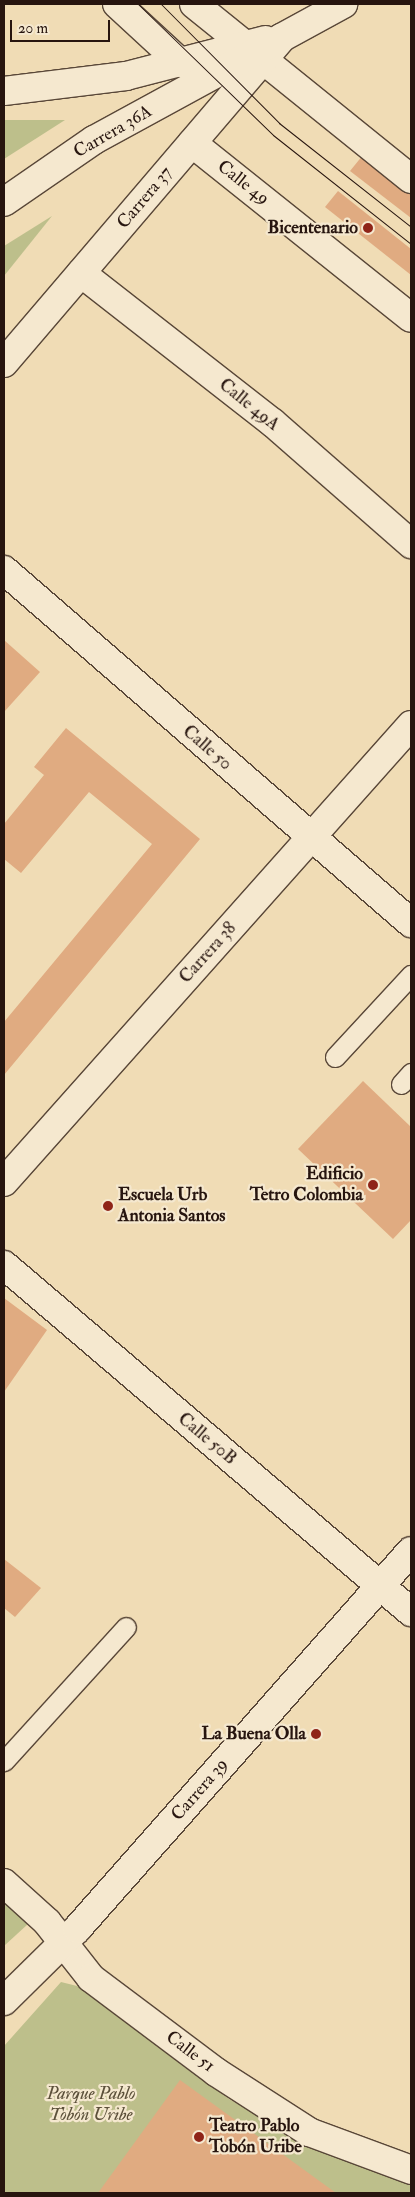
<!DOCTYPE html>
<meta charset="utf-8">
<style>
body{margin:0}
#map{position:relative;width:415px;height:2197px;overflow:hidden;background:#f0dcb5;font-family:"IM FELL Double Pica",serif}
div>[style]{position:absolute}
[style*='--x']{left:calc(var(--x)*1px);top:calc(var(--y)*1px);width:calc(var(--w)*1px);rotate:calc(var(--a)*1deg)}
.green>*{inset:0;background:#bdbf8b}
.building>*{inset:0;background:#e0ab81}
.roads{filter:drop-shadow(1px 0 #594738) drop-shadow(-1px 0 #594738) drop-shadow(0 1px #594738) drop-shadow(0 -1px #594738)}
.lane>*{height:19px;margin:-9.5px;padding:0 9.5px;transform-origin:9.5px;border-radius:9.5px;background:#f5e8cf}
.street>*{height:28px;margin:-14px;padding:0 14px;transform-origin:14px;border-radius:14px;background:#f5e8cf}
.secondary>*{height:28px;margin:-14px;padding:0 14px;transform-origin:14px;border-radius:14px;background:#f5e8cf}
.tram>*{height:1px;margin:-0.5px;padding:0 0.5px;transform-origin:0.5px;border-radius:0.5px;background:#27150f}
.dots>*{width:14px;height:14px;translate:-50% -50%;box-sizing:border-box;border:2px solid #f5e8cf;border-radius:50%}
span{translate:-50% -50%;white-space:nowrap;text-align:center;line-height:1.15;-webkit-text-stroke:4.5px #f5e8cf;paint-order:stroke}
.street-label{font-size:18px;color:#27150f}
.poi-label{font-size:18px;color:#27150f;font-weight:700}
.right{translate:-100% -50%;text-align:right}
.left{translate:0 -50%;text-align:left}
.park-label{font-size:18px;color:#5c503a;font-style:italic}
.frame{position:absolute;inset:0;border:5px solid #27150f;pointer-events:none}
.scale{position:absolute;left:10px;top:20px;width:100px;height:22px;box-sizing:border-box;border:2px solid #27150f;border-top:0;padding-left:6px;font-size:15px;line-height:18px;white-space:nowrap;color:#27150f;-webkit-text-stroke:4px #f5e8cf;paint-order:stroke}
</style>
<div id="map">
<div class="green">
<i style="clip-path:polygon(4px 120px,65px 120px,4px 159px)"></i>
<i style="clip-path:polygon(52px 216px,4px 276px,4px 246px)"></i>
<i style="clip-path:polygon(4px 1900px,28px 1924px,4px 1946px)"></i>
<i style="clip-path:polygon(61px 1982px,81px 1987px,229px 2099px,310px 2145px,411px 2183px,411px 2193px,4px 2193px,4px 2046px)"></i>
</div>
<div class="building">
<i style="clip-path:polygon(363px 155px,411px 193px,411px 218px,350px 171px)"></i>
<i style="clip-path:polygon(338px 191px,411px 249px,411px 275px,325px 207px)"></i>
<i style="clip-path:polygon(4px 640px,40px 672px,4px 712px)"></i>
<i style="clip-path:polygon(66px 728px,200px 839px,4px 1075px,4px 1022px,152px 844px,89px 792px,21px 873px,4px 859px,4px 824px,44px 775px,34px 767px)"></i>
<i style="clip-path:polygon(363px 1081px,411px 1127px,411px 1220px,393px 1239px,298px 1149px)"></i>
<i style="clip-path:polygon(4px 1298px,47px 1330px,4px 1392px)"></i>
<i style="clip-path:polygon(4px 1559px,41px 1588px,15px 1617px,4px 1608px)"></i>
<i style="clip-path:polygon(180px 2080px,336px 2193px,98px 2193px)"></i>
</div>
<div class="roads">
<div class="lane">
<i style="--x:335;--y:1057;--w:112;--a:-47.2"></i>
<i style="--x:401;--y:1084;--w:15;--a:-48"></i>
<i style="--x:4;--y:1761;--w:181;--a:-47.7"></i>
</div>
<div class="street">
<i style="--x:117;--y:4;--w:87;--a:42.7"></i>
<i style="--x:194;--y:4;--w:279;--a:38.9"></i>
<i style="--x:4;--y:91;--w:123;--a:-7"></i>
<i style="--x:126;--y:76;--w:144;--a:-14.5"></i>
<i style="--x:192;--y:143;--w:280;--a:38.6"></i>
<i style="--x:81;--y:273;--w:244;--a:38"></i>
<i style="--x:273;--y:423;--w:184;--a:41.2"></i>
<i style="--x:4;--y:363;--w:428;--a:-49.5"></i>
<i style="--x:4;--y:1182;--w:612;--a:-48.31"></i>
<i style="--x:4;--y:1265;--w:535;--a:40.45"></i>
</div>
<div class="secondary">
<i style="--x:4;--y:202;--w:109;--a:-34.6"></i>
<i style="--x:94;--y:140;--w:284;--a:-28.6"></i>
<i style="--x:4;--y:570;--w:539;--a:40.94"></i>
<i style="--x:4;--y:1883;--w:58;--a:42.2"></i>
<i style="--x:47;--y:1922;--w:71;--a:51.8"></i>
<i style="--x:91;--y:1978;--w:156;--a:36.9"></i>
<i style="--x:216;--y:2072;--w:111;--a:32.8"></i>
<i style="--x:309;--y:2132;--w:109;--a:20.4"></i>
<i style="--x:4;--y:2001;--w:103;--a:-44.6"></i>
<i style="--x:77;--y:1929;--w:504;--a:-48.54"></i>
</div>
</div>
<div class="tram">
<i style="--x:138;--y:4;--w:188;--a:44.1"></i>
<i style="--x:273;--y:135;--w:176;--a:38.3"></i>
<i style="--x:161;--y:4;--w:168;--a:45.2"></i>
<i style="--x:279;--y:123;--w:168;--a:38.2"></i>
</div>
<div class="dots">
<i style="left:368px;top:228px;background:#8f2418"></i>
<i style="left:373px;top:1185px;background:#8f2418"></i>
<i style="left:108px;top:1206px;background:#8f2418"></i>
<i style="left:316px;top:1734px;background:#8f2418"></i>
<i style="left:199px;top:2137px;background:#8f2418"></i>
</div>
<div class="street-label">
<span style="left:113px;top:132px;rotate:-30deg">Carrera 36A</span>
<span style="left:243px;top:183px;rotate:38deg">Calle 49</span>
<span style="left:145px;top:198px;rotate:-50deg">Carrera 37</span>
<span style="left:249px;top:405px;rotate:39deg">Calle 49A</span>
<span style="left:207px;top:748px;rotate:41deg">Calle 50</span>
<span style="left:208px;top:953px;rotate:-48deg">Carrera 38</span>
<span style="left:207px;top:1439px;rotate:40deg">Calle 50B</span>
<span style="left:200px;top:1790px;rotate:-49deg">Carrera 39</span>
<span style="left:190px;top:2052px;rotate:37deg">Calle 51</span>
</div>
<div class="poi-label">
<span class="right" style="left:358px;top:228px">Bicentenario</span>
<span class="right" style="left:363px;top:1185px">Edificio<br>Tetro Colombia</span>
<span class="left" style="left:118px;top:1206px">Escuela Urb<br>Antonia Santos</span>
<span class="right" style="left:306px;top:1734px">La Buena Olla</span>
<span class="left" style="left:209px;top:2137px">Teatro Pablo<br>Tobón Uribe</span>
</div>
<div class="park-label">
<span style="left:91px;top:2105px">Parque Pablo<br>Tobón Uribe</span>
</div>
<div class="frame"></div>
<div class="scale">20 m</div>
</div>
